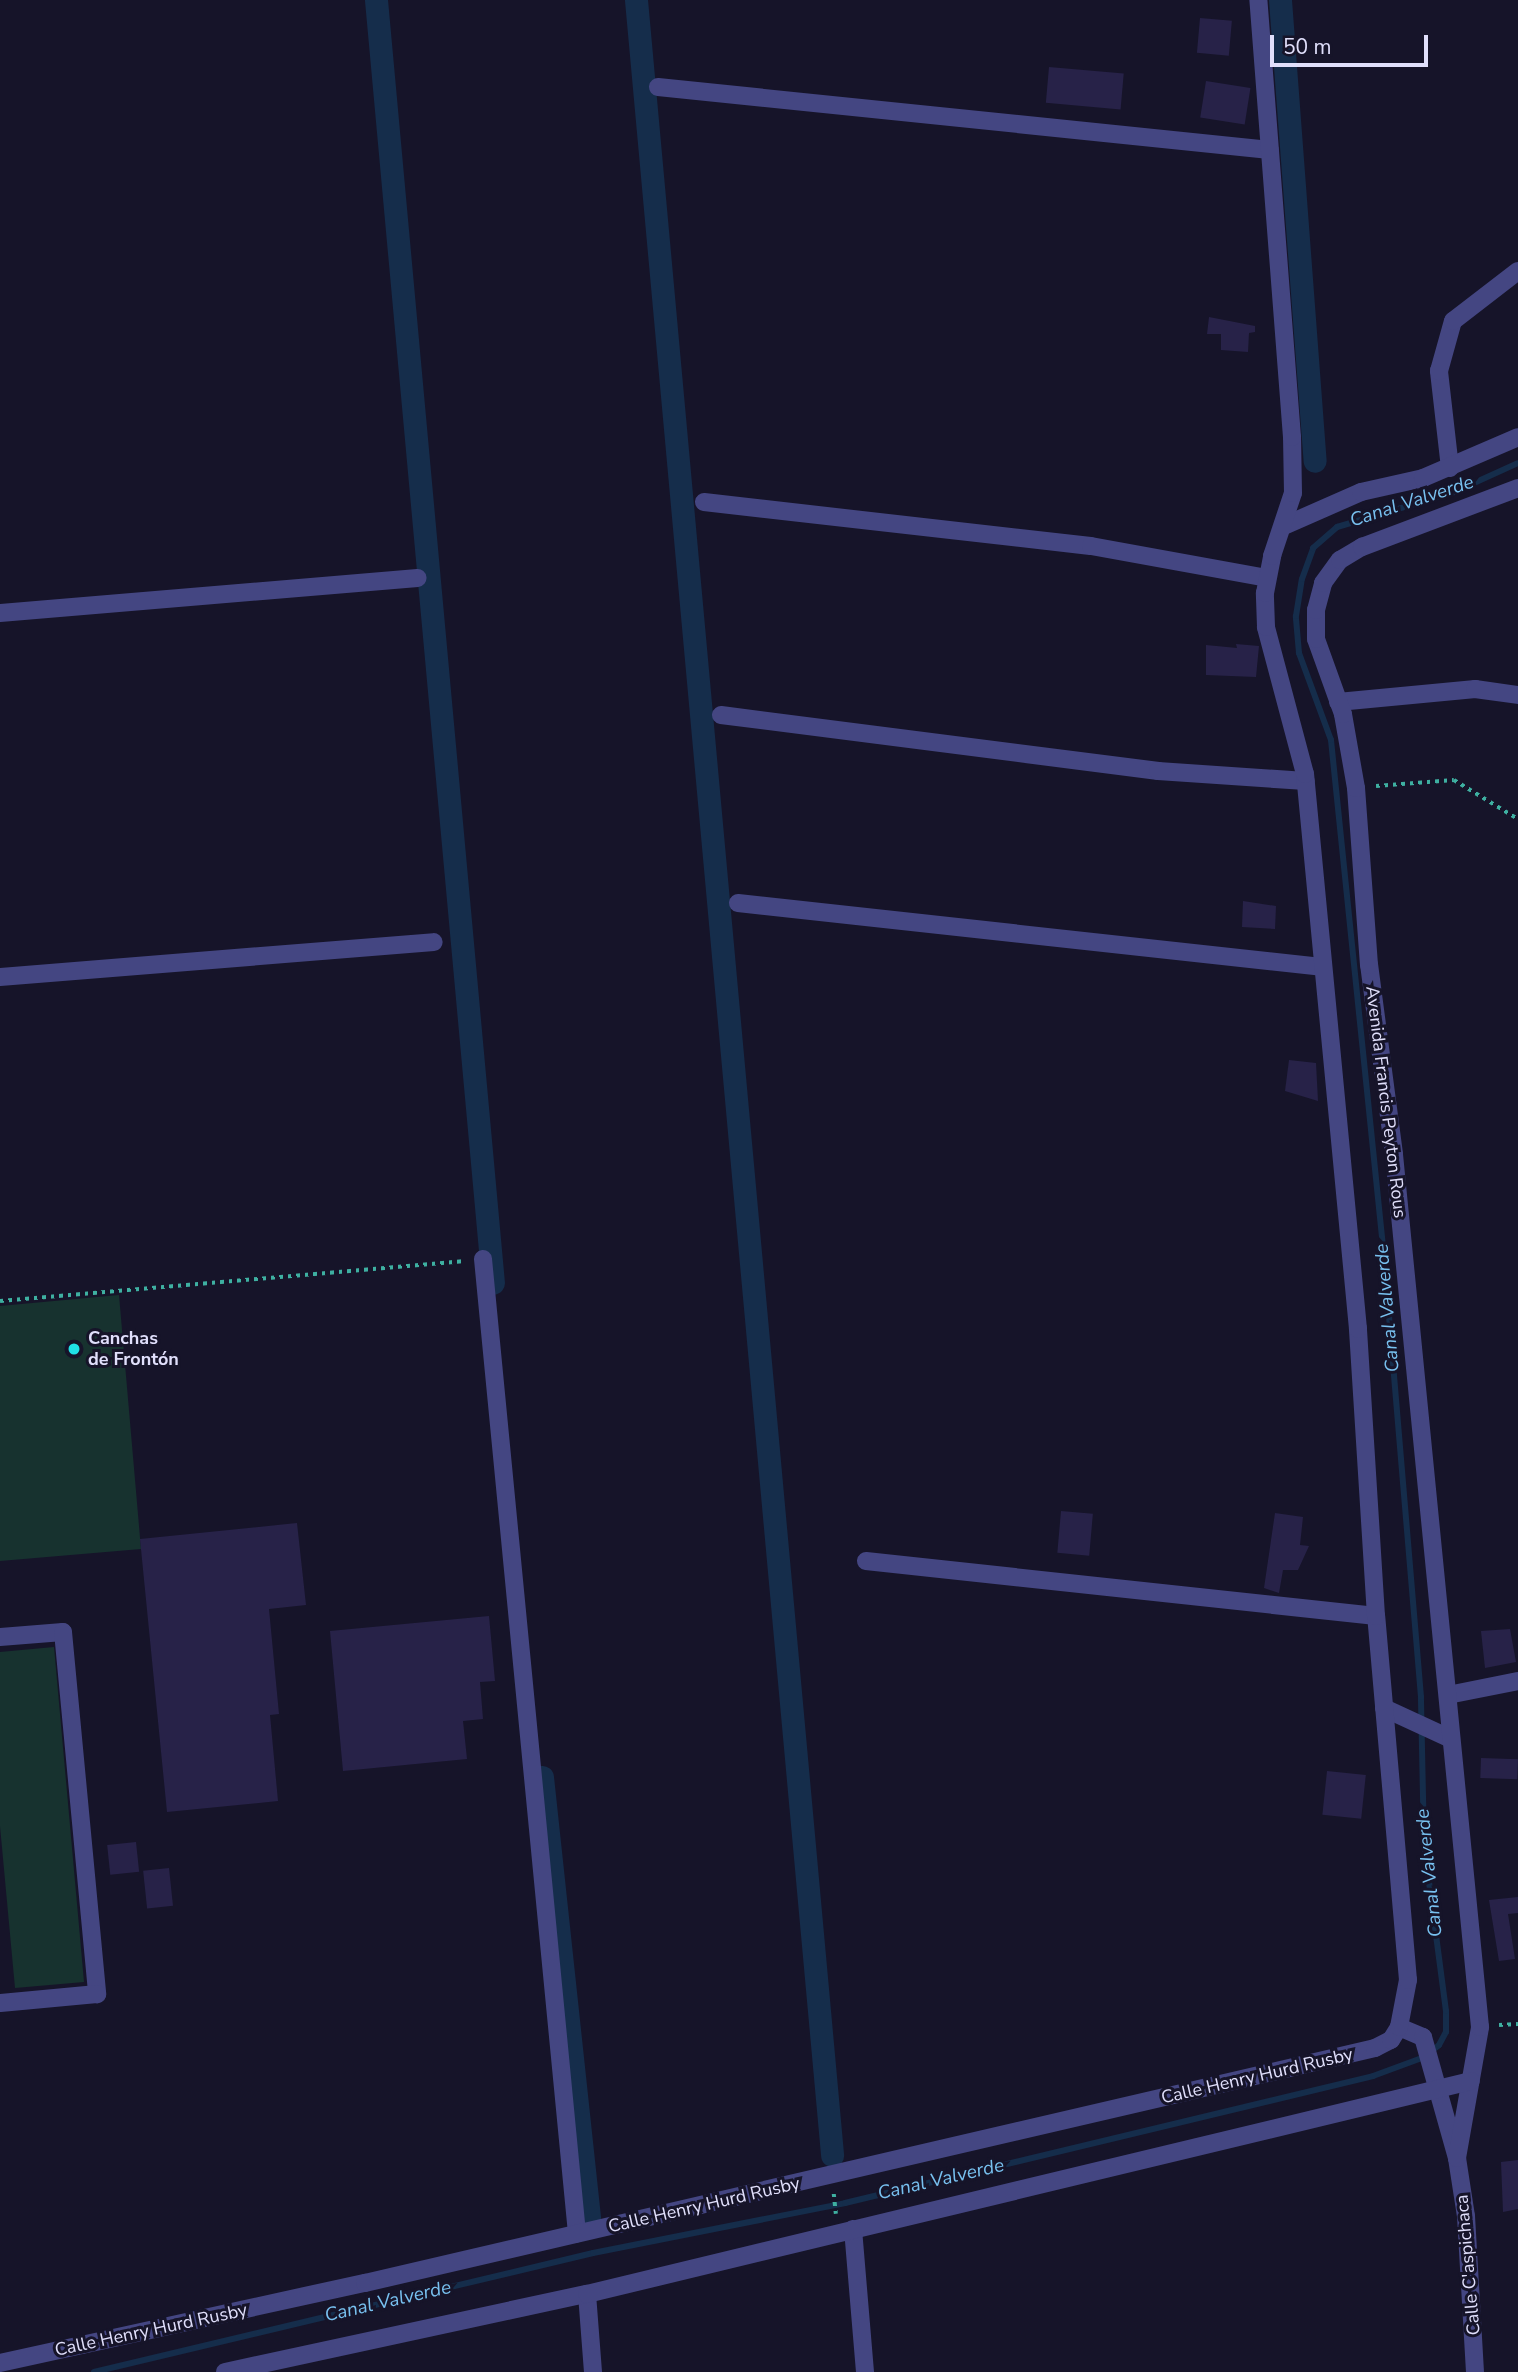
<!DOCTYPE html>
<meta charset="utf-8">
<style>
body{margin:0}
#map{position:relative;width:1518px;height:2372px;overflow:hidden;background:#161429;font-family:"Nunito Sans",sans-serif}
div>[style]{position:absolute}
[style*='--x']{left:calc(var(--x)*1px);top:calc(var(--y)*1px);width:calc(var(--w)*1px);rotate:calc(var(--a)*1deg)}
.green>*{inset:0;background:#17322f}
.stream>*{height:6px;margin:-3px;padding:0 3px;transform-origin:3px;border-radius:3px;background:#152d4b}
.canal>*{height:23px;margin:-11.5px;padding:0 11.5px;transform-origin:11.5px;border-radius:11.5px;background:#152d4b}
.building>*{inset:0;background:#272248;transform-origin:0 0}
.path>*{height:3.5px;margin-top:-1.75px;transform-origin:0;background:repeating-linear-gradient(90deg,#3eb0a1 0 3.5px,transparent 0 8.5px)}
.minor>*{height:18px;margin:-9px;padding:0 9px;transform-origin:9px;border-radius:9px;background:#444682}
.dots>*{width:19px;height:19px;translate:-50% -50%;box-sizing:border-box;border:4px solid #161429;border-radius:50%}
span{translate:-50% -50%;white-space:nowrap;text-align:center;line-height:1.15;-webkit-text-stroke:6px #161429;paint-order:stroke}
.street-label{font-size:18px;color:#e0dffb}
.poi-label{font-size:18px;color:#e0dffb;font-weight:700}
.left{translate:0 -50%;text-align:left}
.water-label{font-size:19px;color:#78c1f0;font-style:italic}
.scale{position:absolute;left:1270px;top:35px;width:158px;height:32px;box-sizing:border-box;border:4px solid #e0dffb;border-top:0;padding-left:9px;font-size:21px;line-height:24px;white-space:nowrap;color:#e0dffb;-webkit-text-stroke:5px #161429;paint-order:stroke}
</style>
<div id="map">
<div class="green">
<i style="clip-path:polygon(119px 1295px,141px 1549px,0 1561px,0 1306px)"></i>
<i style="clip-path:polygon(54px 1647px,84px 1982px,15px 1988px,0 1826px,0 1652px)"></i>
</div>
<div class="stream">
<i style="--x:94;--y:2372;--w:513;--a:-13.41"></i>
<i style="--x:593;--y:2253;--w:257;--a:-11.2"></i>
<i style="--x:845;--y:2203;--w:543;--a:-13.52"></i>
<i style="--x:1373;--y:2076;--w:52;--a:-20.2"></i>
<i style="--x:1422;--y:2058;--w:21;--a:-37"></i>
<i style="--x:1439;--y:2045;--w:15;--a:-62"></i>
<i style="--x:1446;--y:2032;--w:21;--a:-90"></i>
<i style="--x:1446;--y:2011;--w:168;--a:-97.5"></i>
<i style="--x:1424;--y:1844;--w:147;--a:-91.2"></i>
<i style="--x:1421;--y:1697;--w:422;--a:-94.8"></i>
<i style="--x:1386;--y:1276;--w:539;--a:-95.86"></i>
<i style="--x:1331;--y:740;--w:93;--a:-110.2"></i>
<i style="--x:1299;--y:653;--w:37;--a:-95"></i>
<i style="--x:1296;--y:616;--w:37;--a:-81"></i>
<i style="--x:1302;--y:579;--w:33;--a:-70"></i>
<i style="--x:1313;--y:548;--w:32;--a:-41"></i>
<i style="--x:1337;--y:527;--w:120;--a:-16.5"></i>
<i style="--x:1452;--y:493;--w:72;--a:-24.4"></i>
</div>
<div class="canal">
<i style="--x:376;--y:0;--w:1288;--a:84.79"></i>
<i style="--x:636;--y:0;--w:2164;--a:84.8"></i>
<i style="--x:1280;--y:0;--w:462;--a:85.7"></i>
<i style="--x:542;--y:1777;--w:443;--a:83.9"></i>
</div>
<div class="building">
<i style="left:1200px;top:18px;width:32px;height:35px;rotate:5deg"></i>
<i style="left:1049px;top:67px;width:75px;height:36px;rotate:5deg"></i>
<i style="left:1206px;top:81px;width:45px;height:37px;rotate:9deg"></i>
<i style="clip-path:polygon(1209px 317px,1255px 326px,1255px 332px,1249px 333px,1248px 352px,1221px 350px,1221px 334px,1207px 334px)"></i>
<i style="clip-path:polygon(1236px 644px,1259px 646px,1256px 677px,1206px 675px,1206px 645px,1237px 648px)"></i>
<i style="clip-path:polygon(1243px 901px,1276px 906px,1275px 929px,1242px 927px)"></i>
<i style="clip-path:polygon(1289px 1060px,1316px 1063px,1318px 1101px,1285px 1091px)"></i>
<i style="left:1061px;top:1511px;width:32px;height:42px;rotate:5deg"></i>
<i style="clip-path:polygon(1275px 1513px,1303px 1517px,1300px 1545px,1309px 1546px,1298px 1570px,1283px 1570px,1279px 1593px,1264px 1588px)"></i>
<i style="clip-path:polygon(297px 1523px,306px 1605px,269px 1609px,279px 1714px,270px 1715px,278px 1801px,167px 1812px,140px 1539px)"></i>
<i style="clip-path:polygon(489px 1616px,495px 1681px,480px 1682px,483px 1719px,463px 1721px,467px 1759px,343px 1771px,330px 1631px)"></i>
<i style="clip-path:polygon(1510px 1629px,1516px 1662px,1485px 1668px,1481px 1631px)"></i>
<i style="left:1481px;top:1758px;width:37px;height:20px;rotate:2deg"></i>
<i style="left:1327px;top:1771px;width:39px;height:44px;rotate:6deg"></i>
<i style="left:136px;top:1842px;width:30px;height:29px;rotate:84deg"></i>
<i style="left:169px;top:1868px;width:38px;height:26px;rotate:84deg"></i>
<i style="clip-path:polygon(1518px 1897px,1518px 1913px,1508px 1914px,1515px 1959px,1499px 1961px,1489px 1900px)"></i>
<i style="clip-path:polygon(1518px 2160px,1518px 2209px,1503px 2212px,1501px 2162px)"></i>
</div>
<div class="path">
<i style="--x:1376;--y:786;--w:78;--a:-4.4"></i>
<i style="--x:1454;--y:780;--w:75;--a:31.4"></i>
<i style="--x:0;--y:1301;--w:467;--a:-4.9"></i>
<i style="--x:1499;--y:2025;--w:19;--a:-3"></i>
<i style="--x:834;--y:2194;--w:20;--a:84"></i>
</div>
<div class="minor">
<i style="--x:658;--y:87;--w:615;--a:5.88"></i>
<i style="--x:1450;--y:468;--w:98;--a:-96.5"></i>
<i style="--x:1439;--y:371;--w:52;--a:-74.4"></i>
<i style="--x:1453;--y:321;--w:82;--a:-37.6"></i>
<i style="--x:704;--y:502;--w:389;--a:6.5"></i>
<i style="--x:1091;--y:546;--w:179;--a:10.3"></i>
<i style="--x:1286;--y:525;--w:82;--a:-23.7"></i>
<i style="--x:1361;--y:492;--w:64;--a:-12.7"></i>
<i style="--x:1423;--y:478;--w:103;--a:-23.3"></i>
<i style="--x:0;--y:613;--w:419;--a:-4.8"></i>
<i style="--x:1338;--y:702;--w:138;--a:-5.4"></i>
<i style="--x:1475;--y:689;--w:43;--a:7.9"></i>
<i style="--x:721;--y:715;--w:441;--a:7.3"></i>
<i style="--x:1158;--y:771;--w:148;--a:3.9"></i>
<i style="--x:738;--y:903;--w:587;--a:6.25"></i>
<i style="--x:0;--y:977;--w:435;--a:-4.6"></i>
<i style="--x:483;--y:1259;--w:979;--a:84.49"></i>
<i style="--x:866;--y:1561;--w:513;--a:6.16"></i>
<i style="--x:0;--y:1637;--w:63;--a:-4.5"></i>
<i style="--x:63;--y:1632;--w:364;--a:84.6"></i>
<i style="--x:97;--y:1994;--w:97;--a:174.7"></i>
<i style="--x:1448;--y:1695;--w:71;--a:-11.3"></i>
<i style="--x:1384;--y:1708;--w:74;--a:24.8"></i>
<i style="--x:1399;--y:2027;--w:26;--a:23"></i>
<i style="--x:1423;--y:2037;--w:126;--a:74.3"></i>
<i style="--x:1457;--y:2158;--w:59;--a:81.2"></i>
<i style="--x:1466;--y:2216;--w:156;--a:86.7"></i>
<i style="--x:1457;--y:2158;--w:133;--a:-80"></i>
<i style="--x:1480;--y:2027;--w:877;--a:-95.63"></i>
<i style="--x:1394;--y:1154;--w:191;--a:-97.5"></i>
<i style="--x:1369;--y:965;--w:177;--a:-94.2"></i>
<i style="--x:1356;--y:788;--w:75;--a:-100"></i>
<i style="--x:1343;--y:714;--w:80;--a:-109.8"></i>
<i style="--x:1316;--y:639;--w:29;--a:-90"></i>
<i style="--x:1316;--y:610;--w:28;--a:-75"></i>
<i style="--x:1323;--y:583;--w:29;--a:-54"></i>
<i style="--x:1340;--y:560;--w:26;--a:-31"></i>
<i style="--x:1362;--y:547;--w:167;--a:-20.7"></i>
<i style="--x:853;--y:2229;--w:144;--a:85.2"></i>
<i style="--x:587;--y:2294;--w:78;--a:85.6"></i>
<i style="--x:0;--y:2363;--w:374;--a:-12.4"></i>
<i style="--x:365;--y:2283;--w:1037;--a:-13.1"></i>
<i style="--x:1375;--y:2048;--w:18;--a:-27"></i>
<i style="--x:1391;--y:2040;--w:15;--a:-58"></i>
<i style="--x:1399;--y:2027;--w:48;--a:-79.2"></i>
<i style="--x:1408;--y:1980;--w:365;--a:-95"></i>
<i style="--x:1376;--y:1616;--w:288;--a:-93.6"></i>
<i style="--x:1358;--y:1329;--w:558;--a:-95.45"></i>
<i style="--x:1305;--y:774;--w:152;--a:-104.9"></i>
<i style="--x:1266;--y:627;--w:34;--a:-92"></i>
<i style="--x:1265;--y:593;--w:38;--a:-79"></i>
<i style="--x:1272;--y:556;--w:66;--a:-71.6"></i>
<i style="--x:1293;--y:493;--w:56;--a:-91"></i>
<i style="--x:1292;--y:437;--w:438;--a:-94.4"></i>
<i style="--x:225;--y:2372;--w:370;--a:-12.2"></i>
<i style="--x:587;--y:2294;--w:909;--a:-13.55"></i>
</div>
<div class="dots">
<i style="left:74px;top:1349px;background:#20e0e6"></i>
</div>
<div class="street-label">
<span style="left:1386px;top:1102px;rotate:83deg">Avenida Francis Peyton Rous</span>
<span style="left:1257px;top:2076px;rotate:-13deg">Calle Henry Hurd Rusby</span>
<span style="left:704px;top:2205px;rotate:-13deg">Calle Henry Hurd Rusby</span>
<span style="left:1468px;top:2265px;rotate:-95deg">Calle C'aspichaca</span>
<span style="left:151px;top:2330px;rotate:-12deg">Calle Henry Hurd Rusby</span>
</div>
<div class="poi-label">
<span class="left" style="left:88px;top:1349px">Canchas<br>de Frontón</span>
</div>
<div class="water-label">
<span style="left:1412px;top:502px;rotate:-18deg">Canal Valverde</span>
<span style="left:1388px;top:1308px;rotate:-95deg">Canal Valverde</span>
<span style="left:1430px;top:1873px;rotate:-96deg">Canal Valverde</span>
<span style="left:941px;top:2180px;rotate:-13deg">Canal Valverde</span>
<span style="left:388px;top:2302px;rotate:-13deg">Canal Valverde</span>
</div>
<div class="scale">50 m</div>
</div>
